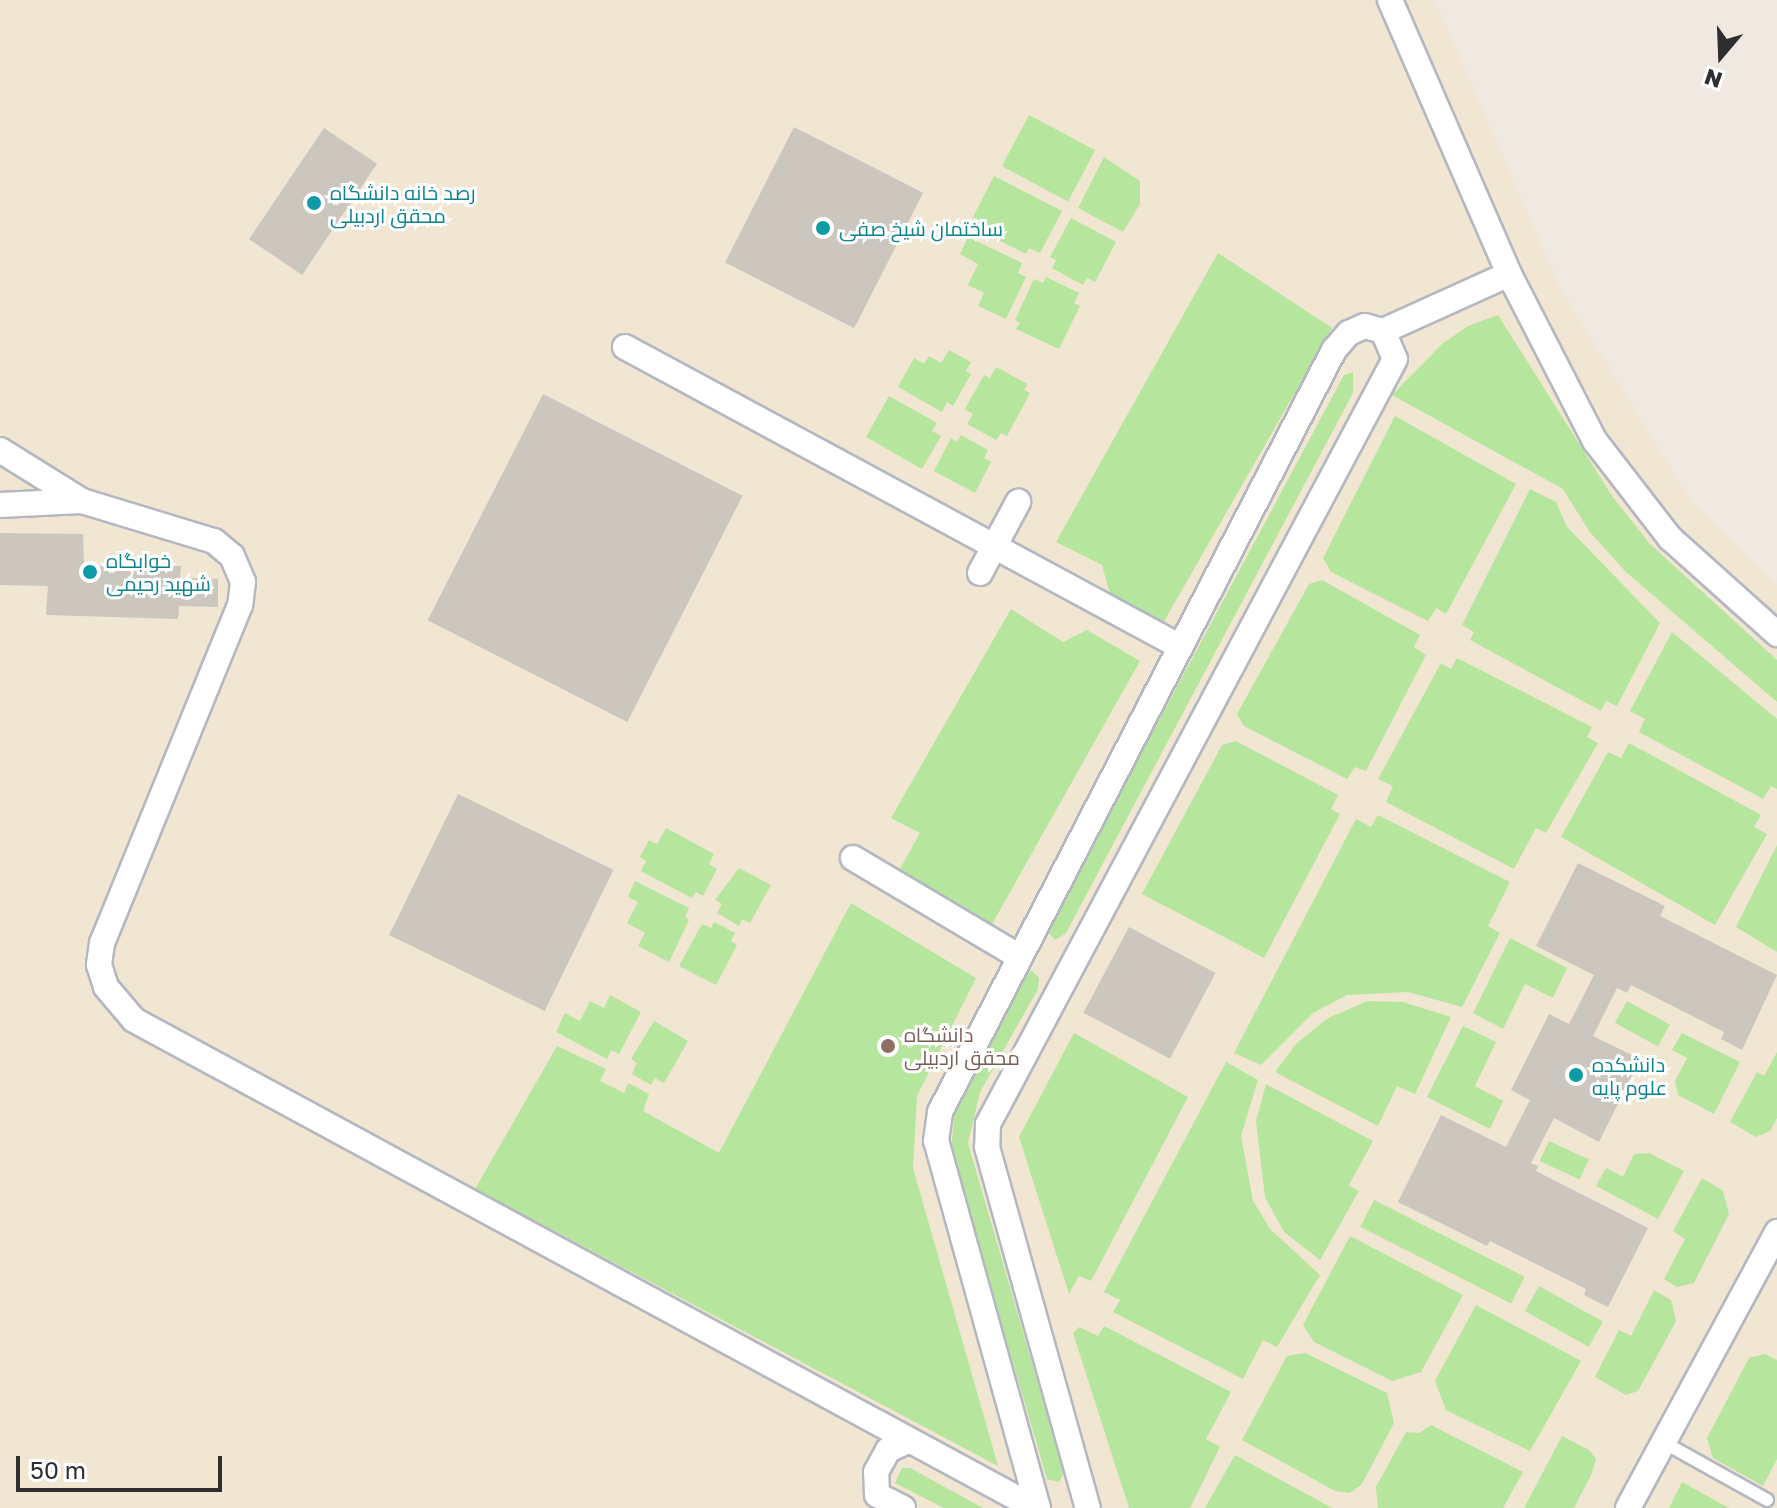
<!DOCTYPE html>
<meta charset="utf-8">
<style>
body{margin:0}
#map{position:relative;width:1777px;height:1508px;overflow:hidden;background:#efe9e1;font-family:"Golos Text",Cairo,sans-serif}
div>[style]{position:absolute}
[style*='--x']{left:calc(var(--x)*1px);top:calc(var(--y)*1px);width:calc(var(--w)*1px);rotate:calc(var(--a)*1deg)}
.education>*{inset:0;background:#f0e6d1}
.green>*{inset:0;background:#b6e59e;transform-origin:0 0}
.building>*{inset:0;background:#cbc7bf;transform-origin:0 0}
.roads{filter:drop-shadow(2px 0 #b4b7c1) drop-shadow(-2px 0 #b4b7c1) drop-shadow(0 2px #b4b7c1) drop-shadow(0 -2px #b4b7c1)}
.service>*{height:12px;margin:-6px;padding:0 6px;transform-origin:6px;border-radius:6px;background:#fff}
.minor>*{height:24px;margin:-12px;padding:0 12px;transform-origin:12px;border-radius:12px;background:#fff}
.dots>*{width:22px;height:22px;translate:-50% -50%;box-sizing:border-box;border:4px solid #fff;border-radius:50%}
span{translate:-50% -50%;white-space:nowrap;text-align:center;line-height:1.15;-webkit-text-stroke:6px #fff;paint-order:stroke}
.culture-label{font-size:20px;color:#0d838f}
.left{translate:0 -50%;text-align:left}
.education-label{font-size:20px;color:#785e54}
.north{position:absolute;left:1681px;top:16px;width:80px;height:80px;-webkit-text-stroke:6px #fff;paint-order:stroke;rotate:199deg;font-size:22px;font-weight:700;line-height:32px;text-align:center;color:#2e2e2e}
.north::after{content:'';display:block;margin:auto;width:28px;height:36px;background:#2e2e2e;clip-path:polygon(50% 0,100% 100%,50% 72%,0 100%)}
.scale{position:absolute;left:16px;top:1456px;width:206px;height:36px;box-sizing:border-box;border:4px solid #2e2e2e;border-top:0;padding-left:10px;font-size:24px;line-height:28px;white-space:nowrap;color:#2e2e2e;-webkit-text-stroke:6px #fff;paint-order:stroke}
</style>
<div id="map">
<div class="education">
<i style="clip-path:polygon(evenodd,0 0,1435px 0,1560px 288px,1691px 501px,1777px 584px,1777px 1508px,0 1508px,0 0,324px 128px,377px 164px,305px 272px,252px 240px,324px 128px)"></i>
</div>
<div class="green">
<i style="left:1029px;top:115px;width:75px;height:58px;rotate:28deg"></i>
<i style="clip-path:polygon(1104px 157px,1140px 181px,1140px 204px,1123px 232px,1078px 208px)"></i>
<i style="clip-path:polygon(994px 176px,1062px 211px,1040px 253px,1029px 248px,1026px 254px,975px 228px,979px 220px,973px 217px)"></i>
<i style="clip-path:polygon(1071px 218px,1116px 242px,1095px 282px,1087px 278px,1083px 285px,1052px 268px,1056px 260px,1050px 257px)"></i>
<i style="clip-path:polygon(968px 237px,1022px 263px,1018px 273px,1026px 277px,1006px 319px,978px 306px,984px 293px,968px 285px,978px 264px,960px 254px)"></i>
<i style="clip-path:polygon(1218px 253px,1332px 328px,1163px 623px,1110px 594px,1102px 565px,1056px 542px)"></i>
<i style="clip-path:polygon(1046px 277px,1079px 293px,1074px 303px,1080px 306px,1059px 349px,1016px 329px,1020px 323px,1015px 320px,1034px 279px,1043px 283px)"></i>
<i style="clip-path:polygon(1498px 315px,1612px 496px,1650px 544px,1777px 660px,1777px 702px,1626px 572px,1589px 531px,1563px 489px,1392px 395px,1442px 344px,1468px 326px)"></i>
<i style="clip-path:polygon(949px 350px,971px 362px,966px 371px,971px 374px,953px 406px,947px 402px,942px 412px,898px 387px,914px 358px,924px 364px,929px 356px,941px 363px)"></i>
<i style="clip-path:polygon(996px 367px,1028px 384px,1024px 390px,1030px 393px,1007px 436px,1001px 433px,996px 440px,967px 424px,973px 414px,965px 409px,984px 375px,990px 378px)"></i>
<i style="clip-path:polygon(1353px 372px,1353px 393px,1066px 933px,1055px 940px,1048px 932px,1051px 922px,1344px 375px)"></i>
<i style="clip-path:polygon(889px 396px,937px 423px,932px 431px,941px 436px,922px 469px,866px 437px)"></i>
<i style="clip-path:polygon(1395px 416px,1516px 484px,1446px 614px,1436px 608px,1428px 621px,1331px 572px,1323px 558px)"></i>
<i style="clip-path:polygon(961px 435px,988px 450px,984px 458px,991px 462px,975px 493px,934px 471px,951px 438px,957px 442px)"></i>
<i style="clip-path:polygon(1530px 489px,1556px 502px,1567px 527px,1660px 623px,1617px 706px,1606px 701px,1601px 711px,1470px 640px,1474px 632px,1462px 625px)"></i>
<i style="clip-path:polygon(1322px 580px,1420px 635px,1414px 647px,1426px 655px,1366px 771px,1355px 767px,1347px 779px,1244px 726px,1237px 714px,1309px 584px)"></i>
<i style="clip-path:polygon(1011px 609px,1063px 642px,1087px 630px,1140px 661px,991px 926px,898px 872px,920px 833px,891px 818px)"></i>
<i style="clip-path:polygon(1672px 632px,1777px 719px,1777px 789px,1771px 786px,1763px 799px,1639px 732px,1645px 719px,1630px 711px)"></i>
<i style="clip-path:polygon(1457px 658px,1592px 727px,1587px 737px,1598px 743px,1546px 833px,1536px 828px,1514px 869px,1386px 802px,1393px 786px,1378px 779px,1441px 663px,1451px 669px)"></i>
<i style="clip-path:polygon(1236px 741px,1338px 795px,1331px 809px,1340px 814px,1264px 958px,1142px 894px,1222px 745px)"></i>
<i style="clip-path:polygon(1629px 743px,1761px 815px,1754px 827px,1767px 834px,1715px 925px,1561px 837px,1608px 752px,1621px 758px)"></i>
<i style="clip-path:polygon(1378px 815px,1510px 882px,1488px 926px,1500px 933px,1462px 1007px,1408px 992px,1347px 995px,1313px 1013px,1261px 1065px,1234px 1053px,1356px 819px,1371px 827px)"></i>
<i style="clip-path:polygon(666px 828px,714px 854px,709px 864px,717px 869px,703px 896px,696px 892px,692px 898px,641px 871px,646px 861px,640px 857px,649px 840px,657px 844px)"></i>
<i style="clip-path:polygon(1777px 845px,1777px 952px,1736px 927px)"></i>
<i style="clip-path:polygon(739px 868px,771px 885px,750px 923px,742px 919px,739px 926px,717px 913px,722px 904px,715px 900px)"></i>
<i style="clip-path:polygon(635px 881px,689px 908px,685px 917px,689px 920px,669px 962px,638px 946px,645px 933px,627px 923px,638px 902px,628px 897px)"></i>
<i style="clip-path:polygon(851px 903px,976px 978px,917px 1096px,913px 1168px,998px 1466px,475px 1189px,557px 1046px,606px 1069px,600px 1081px,624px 1093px,628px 1083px,649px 1094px,643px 1111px,719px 1153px)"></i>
<i style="clip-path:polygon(714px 922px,735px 933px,731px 941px,737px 945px,716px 985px,679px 966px,702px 924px,711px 928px)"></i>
<i style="clip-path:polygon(1510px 938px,1567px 968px,1553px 998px,1525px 984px,1503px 1029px,1473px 1013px)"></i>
<i style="clip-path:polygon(1032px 971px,1039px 978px,1038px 989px,980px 1092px,968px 1143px,1064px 1473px,1059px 1482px,1047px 1479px,951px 1151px,956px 1099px,1024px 974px)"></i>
<i style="clip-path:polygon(610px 995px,641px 1012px,619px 1054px,611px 1050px,607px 1059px,556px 1032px,565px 1013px,580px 1021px,590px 1001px,604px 1008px)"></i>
<i style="clip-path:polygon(1368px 1001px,1403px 1002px,1451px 1017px,1415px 1094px,1397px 1086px,1378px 1126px,1275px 1072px,1297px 1043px,1328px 1018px)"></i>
<i style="left:1627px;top:1001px;width:49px;height:25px;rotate:29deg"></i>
<i style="clip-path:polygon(654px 1021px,688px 1041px,664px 1083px,655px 1078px,651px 1085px,632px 1074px,637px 1063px,631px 1059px)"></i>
<i style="clip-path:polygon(1463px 1026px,1496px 1042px,1475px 1086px,1503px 1101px,1490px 1129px,1427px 1097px)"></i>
<i style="clip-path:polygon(1074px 1033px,1188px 1097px,1091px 1281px,1079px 1276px,1069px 1294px,1019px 1137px)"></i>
<i style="clip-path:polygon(1682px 1033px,1740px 1062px,1714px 1114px,1678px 1095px,1675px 1081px,1687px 1058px,1672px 1050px)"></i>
<i style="clip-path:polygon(1777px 1052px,1777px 1118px,1770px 1131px,1756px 1137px,1730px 1122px,1757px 1072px,1764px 1076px)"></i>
<i style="clip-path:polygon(1226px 1062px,1258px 1080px,1241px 1136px,1253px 1201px,1270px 1229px,1320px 1275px,1277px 1347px,1263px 1340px,1243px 1379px,1113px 1312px,1120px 1300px,1104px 1292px)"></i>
<i style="clip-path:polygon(1266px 1084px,1373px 1141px,1349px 1185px,1359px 1191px,1320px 1260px,1284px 1232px,1265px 1197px,1256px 1121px)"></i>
<i style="left:1549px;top:1141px;width:44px;height:22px;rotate:25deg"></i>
<i style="clip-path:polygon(1649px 1153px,1684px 1171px,1658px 1219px,1596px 1186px,1606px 1168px,1623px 1177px,1634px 1154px)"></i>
<i style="clip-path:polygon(1702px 1178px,1723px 1191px,1729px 1214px,1694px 1283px,1677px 1287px,1664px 1279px,1685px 1239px,1673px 1231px)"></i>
<i style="left:1374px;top:1200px;width:169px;height:30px;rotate:27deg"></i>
<i style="clip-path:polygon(1350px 1236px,1463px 1295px,1421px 1372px,1392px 1381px,1314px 1342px,1303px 1325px)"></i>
<i style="left:1539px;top:1286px;width:73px;height:29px;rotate:29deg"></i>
<i style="clip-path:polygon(1654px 1290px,1671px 1300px,1676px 1321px,1638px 1391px,1626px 1395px,1595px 1377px,1619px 1330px,1631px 1336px)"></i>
<i style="clip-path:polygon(1476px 1305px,1581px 1361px,1530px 1451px,1446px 1410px,1435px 1381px)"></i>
<i style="clip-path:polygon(1104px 1326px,1231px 1392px,1206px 1439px,1220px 1447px,1190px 1508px,1129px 1508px,1073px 1333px,1079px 1327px,1098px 1336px)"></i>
<i style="clip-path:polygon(1305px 1353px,1387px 1393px,1394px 1423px,1362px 1484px,1350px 1493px,1335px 1491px,1242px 1440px,1287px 1356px)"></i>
<i style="clip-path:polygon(1765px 1354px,1777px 1360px,1777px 1459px,1763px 1486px,1713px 1458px,1707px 1438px,1749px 1358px)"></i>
<i style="clip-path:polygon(1431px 1425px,1523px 1472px,1503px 1508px,1378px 1508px,1376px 1487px,1406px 1432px,1420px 1433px)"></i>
<i style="clip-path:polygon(1562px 1436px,1589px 1450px,1596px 1459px,1592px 1473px,1574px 1508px,1524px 1508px)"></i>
<i style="clip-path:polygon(1235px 1455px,1332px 1508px,1205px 1508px)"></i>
<i style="clip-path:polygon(902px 1468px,910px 1468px,983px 1508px,944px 1508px,895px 1483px)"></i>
<i style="clip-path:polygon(1682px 1482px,1729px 1508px,1669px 1508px)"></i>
</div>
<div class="building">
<i style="left:794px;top:127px;width:145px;height:152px;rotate:27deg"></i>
<i style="left:324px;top:128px;width:64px;height:134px;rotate:34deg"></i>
<i style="left:543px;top:394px;width:224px;height:254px;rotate:27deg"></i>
<i style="clip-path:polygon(0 533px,83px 534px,84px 566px,181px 566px,180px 578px,218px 579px,218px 607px,179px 606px,178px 619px,46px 615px,48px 586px,0 585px)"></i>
<i style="left:458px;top:794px;width:173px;height:157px;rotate:26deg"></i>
<i style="clip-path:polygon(1578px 863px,1665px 906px,1660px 916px,1777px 975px,1742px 1050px,1721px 1039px,1724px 1032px,1631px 985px,1627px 993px,1617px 988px,1593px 1036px,1640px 1059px,1599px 1142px,1554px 1118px,1531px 1163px,1538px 1166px,1536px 1171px,1648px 1228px,1608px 1307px,1584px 1295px,1586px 1289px,1490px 1241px,1487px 1246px,1398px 1202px,1441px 1115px,1506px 1147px,1530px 1100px,1511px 1090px,1549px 1014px,1569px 1024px,1594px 975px,1536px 946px)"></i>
<i style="left:1129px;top:927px;width:98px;height:97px;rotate:28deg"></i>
</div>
<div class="roads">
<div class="service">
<i style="--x:1663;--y:1442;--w:119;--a:29.1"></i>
</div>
<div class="minor">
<i style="--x:1390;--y:0;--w:299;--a:66.5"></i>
<i style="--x:1509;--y:274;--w:188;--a:62.8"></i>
<i style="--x:1595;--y:441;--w:123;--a:52.3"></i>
<i style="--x:1670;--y:538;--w:144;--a:41.9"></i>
<i style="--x:1383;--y:331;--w:138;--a:-24.3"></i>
<i style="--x:625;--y:347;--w:630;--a:28.36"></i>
<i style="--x:0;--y:450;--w:97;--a:31.9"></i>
<i style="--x:82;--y:501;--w:138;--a:16.9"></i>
<i style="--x:214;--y:541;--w:23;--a:40"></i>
<i style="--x:232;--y:556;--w:28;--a:67"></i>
<i style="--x:243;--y:582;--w:23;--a:97"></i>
<i style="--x:240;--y:605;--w:365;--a:112.2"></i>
<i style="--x:102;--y:943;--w:22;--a:98"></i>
<i style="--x:99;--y:965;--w:23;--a:72"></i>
<i style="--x:106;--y:987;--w:43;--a:49.7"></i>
<i style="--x:134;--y:1020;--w:1025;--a:28.44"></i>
<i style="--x:0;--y:505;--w:82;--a:-2.8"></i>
<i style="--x:980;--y:573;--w:81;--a:-61.8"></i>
<i style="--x:853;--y:858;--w:192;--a:30.7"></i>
<i style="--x:903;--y:1508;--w:29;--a:-153"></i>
<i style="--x:877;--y:1495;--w:23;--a:-92"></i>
<i style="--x:876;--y:1472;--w:25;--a:-61"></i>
<i style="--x:888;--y:1450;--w:20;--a:-24"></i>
<i style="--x:1038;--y:1508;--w:381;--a:-105.5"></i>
<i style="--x:936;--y:1141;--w:29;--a:-82"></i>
<i style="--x:940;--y:1112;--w:858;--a:-62.66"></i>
<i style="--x:1334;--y:350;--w:23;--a:-49"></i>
<i style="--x:1349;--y:333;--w:17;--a:-24"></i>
<i style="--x:1365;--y:326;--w:19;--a:16"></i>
<i style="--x:1383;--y:331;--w:30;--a:67"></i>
<i style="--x:1395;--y:359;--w:867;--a:118.01"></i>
<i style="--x:988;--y:1124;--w:23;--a:92"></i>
<i style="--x:987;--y:1147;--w:375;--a:74.4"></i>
<i style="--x:1628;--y:1508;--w:314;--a:-61.6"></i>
</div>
</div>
<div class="dots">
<i style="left:314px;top:203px;background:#0f9aa8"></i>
<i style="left:823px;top:228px;background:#0f9aa8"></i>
<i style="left:90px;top:572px;background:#0f9aa8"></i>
<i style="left:888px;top:1046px;background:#8d6e63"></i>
<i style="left:1576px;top:1075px;background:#0f9aa8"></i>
</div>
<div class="culture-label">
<span class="left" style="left:330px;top:204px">رصد خانه دانشگاه<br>محقق اردبیلی</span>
<span class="left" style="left:839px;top:228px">ساختمان شیخ صفی</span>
<span class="left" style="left:106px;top:572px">خوابگاه<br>شهید رحیمی</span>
<span class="left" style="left:1592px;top:1076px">دانشکده<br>علوم پایه</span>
</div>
<div class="education-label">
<span class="left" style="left:904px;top:1046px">دانشگاه<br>محقق اردبیلی</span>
</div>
<div class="north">N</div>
<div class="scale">50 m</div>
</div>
